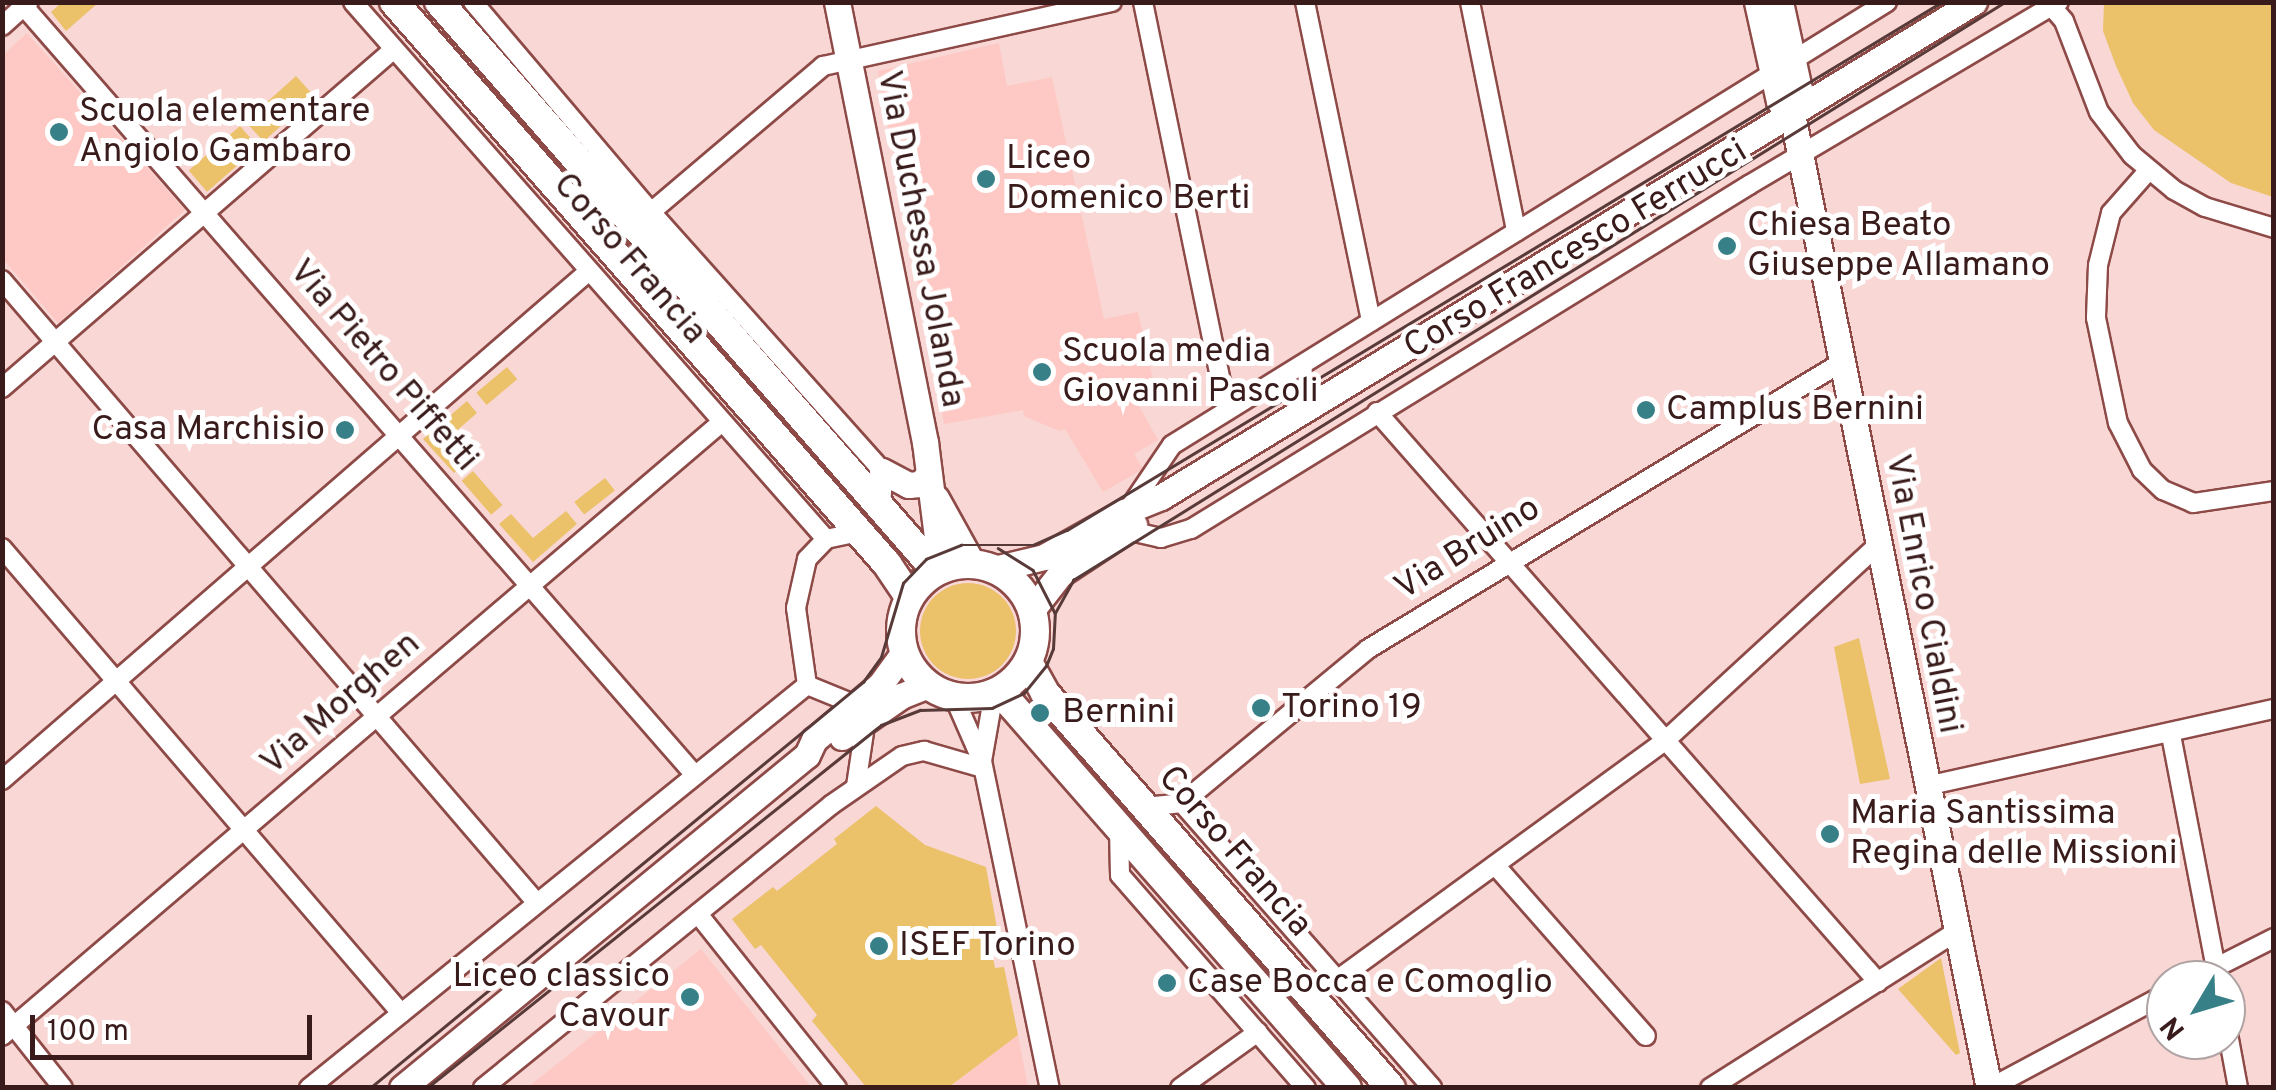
<!DOCTYPE html>
<style>
body{margin:0}
#map{position:relative;width:2276px;height:1090px;overflow:hidden;background:#f8d7d5;font-family:Overpass,sans-serif}
div>[style]{position:absolute}
[style*='--x']{left:calc(var(--x)*1px);top:calc(var(--y)*1px);width:calc(var(--w)*1px);rotate:calc(var(--a)*1deg)}
.built>*{inset:0;background:#fec9c4}
.green>*{inset:0;background:#ebc16a;transform-origin:0 0}
.round{border-radius:50%}
.roads{filter:drop-shadow(2px 0 #8d4a47) drop-shadow(-2px 0 #8d4a47) drop-shadow(0 2px #8d4a47) drop-shadow(0 -2px #8d4a47)}
.street>*{height:18px;margin:-9px;padding:0 9px;transform-origin:9px;border-radius:9px;background:#fff}
.secondary>*{height:25px;margin:-12.5px;padding:0 12.5px;transform-origin:12.5px;border-radius:12.5px;background:#fff}
.primary>*{height:28px;margin:-14px;padding:0 14px;transform-origin:14px;border-radius:14px;background:#fff}
.primary>.ring{margin:-14px;padding:0;box-sizing:content-box;background:none;border:28px solid #fff;border-radius:50%}
.tram>*{height:2.5px;margin:-1.25px;padding:0 1.25px;transform-origin:1.25px;border-radius:1.25px;background:#583a39}
.dots>*{width:28px;height:28px;translate:-50% -50%;box-sizing:border-box;border:5px solid #fff;border-radius:50%}
span{translate:-50% -50%;white-space:nowrap;text-align:center;line-height:1.15;-webkit-text-stroke:10px #fff;paint-order:stroke}
.poi-label{font-size:35px;color:#381b1a}
.left{translate:0 -50%;text-align:left}
.right{translate:-100% -50%;text-align:right}
.street-label{font-size:35px;color:#381b1a}
.frame{position:absolute;inset:0;border:5px solid #381b1a;pointer-events:none}
.north{position:absolute;left:2146px;top:960px;width:100px;height:100px;box-sizing:border-box;background:#fff;border:2px solid #afa4a3;border-radius:50%;rotate:232deg;font-size:28px;font-weight:700;line-height:40px;text-align:center;color:#381b1a}
.north::after{content:'';display:block;margin:auto;width:35px;height:45px;background:#388087;clip-path:polygon(50% 0,100% 100%,50% 72%,0 100%)}
.scale{position:absolute;left:30px;top:1015px;width:282px;height:45px;box-sizing:border-box;border:5px solid #381b1a;border-top:0;padding-left:12px;font-size:30px;line-height:35px;white-space:nowrap;color:#381b1a;-webkit-text-stroke:8px #fff;paint-order:stroke}
</style>
<div id="map">
<div class="built">
<i style="clip-path:polygon(27px 33px,185px 210px,58px 323px,3px 259px,3px 55px)"></i>
<i style="clip-path:polygon(999px 43px,1007px 86px,1052px 77px,1104px 319px,1138px 312px,1156px 394px,1139px 406px,1158px 440px,1134px 454px,1143px 469px,1103px 492px,1065px 429px,1059px 431px,1024px 416px,1023px 410px,944px 424px,878px 71px)"></i>
<i style="clip-path:polygon(701px 949px,811px 1087px,528px 1087px)"></i>
<i style="clip-path:polygon(1018px 1035px,1028px 1087px,949px 1088px,986px 1059px)"></i>
</div>
<div class="green">
<i style="clip-path:polygon(62px 2px,98px 2px,98px 3px,66px 31px,51px 12px)"></i>
<i style="clip-path:polygon(2104px 3px,2273px 3px,2273px 197px,2231px 183px,2154px 130px,2133px 103px,2116px 66px,2103px 31px)"></i>
<i style="left:296px;top:76px;width:27px;height:68px;rotate:48deg"></i>
<i style="left:240px;top:126px;width:28px;height:68px;rotate:49deg"></i>
<i style="left:507px;top:367px;width:16px;height:40px;rotate:50deg"></i>
<i style="clip-path:polygon(467px 401px,477px 413px,446px 440px,465px 462px,454px 473px,423px 439px)"></i>
<i style="left:473px;top:471px;width:45px;height:15px;rotate:49deg"></i>
<i style="left:605px;top:478px;width:16px;height:39px;rotate:52deg"></i>
<i style="clip-path:polygon(566px 511px,577px 524px,533px 562px,499px 524px,511px 514px,533px 538px)"></i>
<i class="round" style="left:920px;top:583px;width:96px;height:96px"></i>
<i style="clip-path:polygon(1859px 638px,1890px 779px,1860px 784px,1834px 647px)"></i>
<i style="clip-path:polygon(876px 806px,925px 845px,986px 867px,1000px 945px,991px 947px,995px 968px,1004px 967px,1018px 1035px,949px 1087px,866px 1087px,812px 1021px,817px 1015px,761px 945px,755px 949px,732px 919px,773px 887px,777px 891px,837px 844px,834px 839px)"></i>
<i style="clip-path:polygon(1941px 958px,1960px 1053px,1956px 1055px,1898px 989px)"></i>
</div>
<div class="roads">
<div class="street">
<i style="--x:20;--y:2;--w:1025;--a:48.88"></i>
<i style="--x:353;--y:2;--w:716;--a:48.63"></i>
<i style="--x:473;--y:2;--w:275;--a:49.7"></i>
<i style="--x:651;--y:212;--w:342;--a:48.2"></i>
<i style="--x:879;--y:467;--w:12;--a:70"></i>
<i style="--x:883;--y:478;--w:28;--a:94"></i>
<i style="--x:1143;--y:2;--w:417;--a:78.4"></i>
<i style="--x:1305;--y:2;--w:326;--a:78.3"></i>
<i style="--x:1470;--y:2;--w:234;--a:78.6"></i>
<i style="--x:2052;--y:7;--w:18;--a:49"></i>
<i style="--x:2064;--y:21;--w:97;--a:69"></i>
<i style="--x:2099;--y:112;--w:54;--a:52.5"></i>
<i style="--x:2132;--y:155;--w:55;--a:39.8"></i>
<i style="--x:2174;--y:190;--w:35;--a:29"></i>
<i style="--x:2205;--y:207;--w:72;--a:16.9"></i>
<i style="--x:2;--y:26;--w:36;--a:-42"></i>
<i style="--x:2148;--y:171;--w:56;--a:131.4"></i>
<i style="--x:2111;--y:213;--w:54;--a:104"></i>
<i style="--x:2098;--y:265;--w:53;--a:92.2"></i>
<i style="--x:2096;--y:318;--w:107;--a:78.2"></i>
<i style="--x:2118;--y:423;--w:53;--a:62.9"></i>
<i style="--x:2142;--y:470;--w:29;--a:44"></i>
<i style="--x:2163;--y:490;--w:33;--a:23"></i>
<i style="--x:2193;--y:503;--w:82;--a:-8.4"></i>
<i style="--x:651;--y:212;--w:226;--a:-40.3"></i>
<i style="--x:823;--y:66;--w:296;--a:-12.5"></i>
<i style="--x:2;--y:280;--w:820;--a:49.35"></i>
<i style="--x:2;--y:388;--w:518;--a:-40.85"></i>
<i style="--x:1377;--y:412;--w:759;--a:48.69"></i>
<i style="--x:1128;--y:510;--w:78;--a:-55.9"></i>
<i style="--x:1172;--y:445;--w:841;--a:-31.78"></i>
<i style="--x:1126;--y:530;--w:36;--a:13"></i>
<i style="--x:1161;--y:538;--w:31;--a:-17"></i>
<i style="--x:1191;--y:529;--w:656;--a:-31.65"></i>
<i style="--x:1749;--y:185;--w:360;--a:-30.6"></i>
<i style="--x:2;--y:548;--w:613;--a:49.37"></i>
<i style="--x:807;--y:685;--w:78;--a:-98.1"></i>
<i style="--x:796;--y:608;--w:50;--a:-77.3"></i>
<i style="--x:807;--y:559;--w:28;--a:-46"></i>
<i style="--x:826;--y:539;--w:35;--a:-12"></i>
<i style="--x:807;--y:685;--w:53;--a:22.2"></i>
<i style="--x:954;--y:697;--w:70;--a:66.4"></i>
<i style="--x:982;--y:761;--w:334;--a:78.3"></i>
<i style="--x:2171;--y:735;--w:249;--a:79.1"></i>
<i style="--x:982;--y:761;--w:69;--a:-80"></i>
<i style="--x:2;--y:780;--w:777;--a:-40.93"></i>
<i style="--x:856;--y:786;--w:68;--a:-81.5"></i>
<i style="--x:1926;--y:786;--w:356;--a:-12.5"></i>
<i style="--x:1182;--y:803;--w:379;--a:48.7"></i>
<i style="--x:1145;--y:807;--w:37;--a:-6"></i>
<i style="--x:1182;--y:803;--w:241;--a:-39.6"></i>
<i style="--x:1368;--y:649;--w:554;--a:-31.19"></i>
<i style="--x:1119;--y:828;--w:47;--a:88.8"></i>
<i style="--x:1120;--y:875;--w:283;--a:48.9"></i>
<i style="--x:1495;--y:865;--w:228;--a:48.6"></i>
<i style="--x:698;--y:914;--w:223;--a:51.4"></i>
<i style="--x:1337;--y:980;--w:409;--a:-36.1"></i>
<i style="--x:1667;--y:739;--w:287;--a:-42.6"></i>
<i style="--x:2191;--y:980;--w:93;--a:-26.8"></i>
<i style="--x:2;--y:1011;--w:98;--a:51.6"></i>
<i style="--x:2226;--y:1023;--w:66;--a:79.5"></i>
<i style="--x:2;--y:1036;--w:946;--a:-40.46"></i>
<i style="--x:309;--y:1088;--w:641;--a:-38.98"></i>
<i style="--x:483;--y:1088;--w:449;--a:-39.1"></i>
<i style="--x:831;--y:805;--w:86;--a:-34.6"></i>
<i style="--x:902;--y:756;--w:23;--a:-13"></i>
<i style="--x:924;--y:751;--w:61;--a:16.1"></i>
<i style="--x:1180;--y:1088;--w:96;--a:-35.7"></i>
<i style="--x:1710;--y:1088;--w:293;--a:-32.4"></i>
<i style="--x:1990;--y:1088;--w:200;--a:-28.1"></i>
</div>
<div class="secondary">
<i style="--x:837;--y:2;--w:449;--a:78.7"></i>
<i style="--x:925;--y:442;--w:128;--a:82.8"></i>
<i style="--x:1757;--y:2;--w:101;--a:77.5"></i>
<i style="--x:1779;--y:101;--w:18;--a:45"></i>
<i style="--x:1780;--y:2;--w:89;--a:77.7"></i>
<i style="--x:1799;--y:89;--w:26;--a:106"></i>
<i style="--x:1792;--y:114;--w:994;--a:78.57"></i>
<i style="--x:882;--y:471;--w:30;--a:28"></i>
<i style="--x:908;--y:485;--w:12;--a:-5"></i>
<i style="--x:920;--y:484;--w:13;--a:-48"></i>
<i style="--x:936;--y:498;--w:74;--a:61"></i>
<i style="--x:994;--y:569;--w:51;--a:-13.5"></i>
<i style="--x:1044;--y:557;--w:92;--a:-29.4"></i>
<i style="--x:1124;--y:512;--w:40;--a:-22"></i>
<i style="--x:1161;--y:497;--w:952;--a:-31.34"></i>
<i style="--x:1032;--y:610;--w:46;--a:-52.1"></i>
<i style="--x:1060;--y:574;--w:89;--a:-33.5"></i>
<i style="--x:842;--y:737;--w:72;--a:-34.8"></i>
<i style="--x:901;--y:696;--w:29;--a:-22"></i>
<i style="--x:402;--y:1088;--w:524;--a:-39.43"></i>
<i style="--x:807;--y:755;--w:17;--a:-65"></i>
<i style="--x:814;--y:740;--w:86;--a:-39.8"></i>
<i style="--x:880;--y:685;--w:41;--a:-54"></i>
</div>
<div class="primary">
<i style="--x:394;--y:2;--w:748;--a:48.74"></i>
<i style="--x:887;--y:564;--w:40;--a:56"></i>
<i style="--x:439;--y:2;--w:740;--a:48.84"></i>
<i style="--x:926;--y:559;--w:18;--a:34"></i>
<i class="ring" style="left:901px;top:564px;width:106px;height:106px"></i>
<i style="--x:1028;--y:662;--w:35;--a:61"></i>
<i style="--x:1045;--y:693;--w:525;--a:48.78"></i>
<i style="--x:994;--y:693;--w:17;--a:31"></i>
<i style="--x:1009;--y:702;--w:513;--a:48.79"></i>
</div>
</div>
<div class="tram">
<i style="--x:998;--y:548;--w:41;--a:32.2"></i>
<i style="--x:1033;--y:570;--w:48;--a:62.9"></i>
<i style="--x:370;--y:1088;--w:639;--a:-39.47"></i>
<i style="--x:863;--y:682;--w:31;--a:-54"></i>
<i style="--x:881;--y:657;--w:77;--a:-73.4"></i>
<i style="--x:903;--y:583;--w:33;--a:-46"></i>
<i style="--x:926;--y:559;--w:38;--a:-22"></i>
<i style="--x:961;--y:545;--w:72;--a:0"></i>
<i style="--x:1033;--y:545;--w:37;--a:-24"></i>
<i style="--x:1067;--y:530;--w:1022;--a:-31.11"></i>
<i style="--x:427;--y:1088;--w:581;--a:-38.64"></i>
<i style="--x:881;--y:725;--w:42;--a:-21"></i>
<i style="--x:920;--y:710;--w:72;--a:-1.6"></i>
<i style="--x:992;--y:708;--w:35;--a:-25"></i>
<i style="--x:1024;--y:693;--w:35;--a:-51"></i>
<i style="--x:1046;--y:666;--w:18;--a:-68"></i>
<i style="--x:1053;--y:649;--w:36;--a:-87"></i>
<i style="--x:1055;--y:613;--w:38;--a:-61"></i>
<i style="--x:1073;--y:580;--w:1097;--a:-31.81"></i>
</div>
<div class="dots">
<i style="left:59px;top:132px;background:#388087"></i>
<i style="left:986px;top:179px;background:#388087"></i>
<i style="left:1727px;top:246px;background:#388087"></i>
<i style="left:1042px;top:372px;background:#388087"></i>
<i style="left:1646px;top:410px;background:#388087"></i>
<i style="left:345px;top:430px;background:#388087"></i>
<i style="left:1261px;top:708px;background:#388087"></i>
<i style="left:1040px;top:713px;background:#388087"></i>
<i style="left:1830px;top:834px;background:#388087"></i>
<i style="left:879px;top:946px;background:#388087"></i>
<i style="left:1167px;top:983px;background:#388087"></i>
<i style="left:690px;top:997px;background:#388087"></i>
</div>
<div class="poi-label">
<span class="left" style="left:79px;top:132px">Scuola elementare<br>Angiolo Gambaro</span>
<span class="left" style="left:1006px;top:179px">Liceo<br>Domenico Berti</span>
<span class="left" style="left:1747px;top:246px">Chiesa Beato<br>Giuseppe Allamano</span>
<span class="left" style="left:1062px;top:372px">Scuola media<br>Giovanni Pascoli</span>
<span class="left" style="left:1666px;top:410px">Camplus Bernini</span>
<span class="right" style="left:325px;top:430px">Casa Marchisio</span>
<span class="left" style="left:1281px;top:708px">Torino 19</span>
<span class="left" style="left:1062px;top:713px">Bernini</span>
<span class="left" style="left:1850px;top:834px">Maria Santissima<br>Regina delle Missioni</span>
<span class="left" style="left:899px;top:946px">ISEF Torino</span>
<span class="right" style="left:670px;top:997px">Liceo classico<br>Cavour</span>
<span class="left" style="left:1187px;top:983px">Case Bocca e Comoglio</span>
</div>
<div class="street-label">
<span style="left:920px;top:239px;rotate:79deg">Via Duchessa Jolanda</span>
<span style="left:1576px;top:250px;rotate:-31deg">Corso Francesco Ferrucci</span>
<span style="left:629px;top:259px;rotate:49deg">Corso Francia</span>
<span style="left:383px;top:366px;rotate:49deg">Via Pietro Piffetti</span>
<span style="left:1468px;top:549px;rotate:-32deg">Via Bruino</span>
<span style="left:1923px;top:594px;rotate:79deg">Via Enrico Cialdini</span>
<span style="left:341px;top:704px;rotate:-41deg">Via Morghen</span>
<span style="left:1234px;top:852px;rotate:49deg">Corso Francia</span>
</div>
<div class="frame"></div>
<div class="north">N</div>
<div class="scale">100 m</div>
</div>
